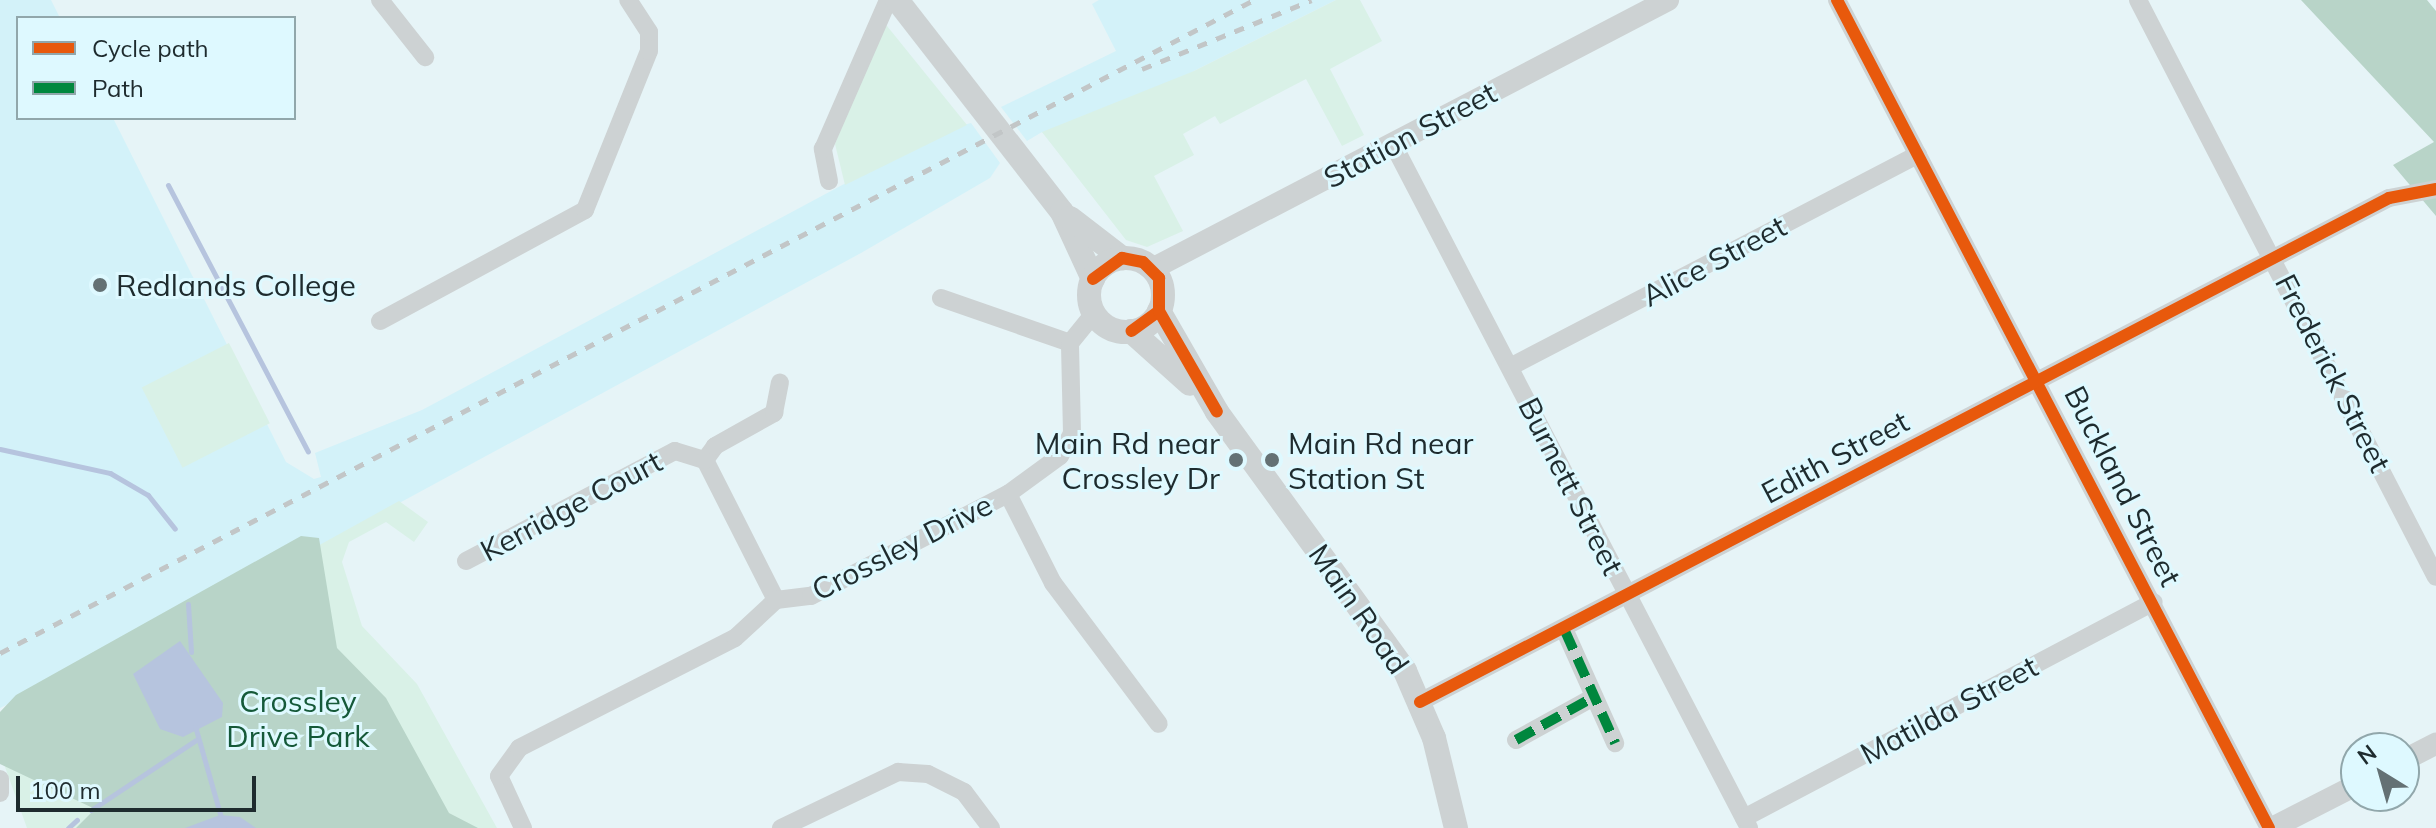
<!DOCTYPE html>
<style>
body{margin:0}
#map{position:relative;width:2436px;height:828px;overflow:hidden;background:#e6f4f7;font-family:Mulish,sans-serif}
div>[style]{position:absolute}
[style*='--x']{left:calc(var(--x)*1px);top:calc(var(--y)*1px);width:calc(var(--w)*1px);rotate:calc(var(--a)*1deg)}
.built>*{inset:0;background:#d3f2f9}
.green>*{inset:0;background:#d9f1e7;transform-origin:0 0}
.forest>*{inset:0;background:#b8d4c8}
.water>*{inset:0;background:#b6c4de}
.stream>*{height:5px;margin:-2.5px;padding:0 2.5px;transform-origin:2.5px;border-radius:2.5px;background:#b6c4de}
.minor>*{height:18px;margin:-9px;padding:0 9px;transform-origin:9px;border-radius:9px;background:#cdd2d3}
.tertiary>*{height:22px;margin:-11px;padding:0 11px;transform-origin:11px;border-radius:11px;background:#cdd2d3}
.secondary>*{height:24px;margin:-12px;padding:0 12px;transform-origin:12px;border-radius:12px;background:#cdd2d3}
.secondary>.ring{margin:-12px;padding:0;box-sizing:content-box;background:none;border:24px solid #cdd2d3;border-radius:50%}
.rail>*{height:5px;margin-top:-2.5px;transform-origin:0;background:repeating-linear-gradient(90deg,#c2c6c7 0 10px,transparent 0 20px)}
.quiet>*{height:10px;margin-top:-5px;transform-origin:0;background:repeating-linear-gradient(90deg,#00873e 0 20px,transparent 0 30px)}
.cycleway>*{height:12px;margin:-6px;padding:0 6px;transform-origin:6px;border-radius:6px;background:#e8590c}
.dots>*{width:22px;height:22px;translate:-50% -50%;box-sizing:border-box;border:4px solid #def9ff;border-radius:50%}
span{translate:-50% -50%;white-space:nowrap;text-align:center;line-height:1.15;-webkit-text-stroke:6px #def9ff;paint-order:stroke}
.street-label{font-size:30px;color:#1e2b2e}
.poi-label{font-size:30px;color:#1e2b2e}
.left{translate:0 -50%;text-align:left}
.right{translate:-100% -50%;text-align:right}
.park-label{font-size:30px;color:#155939}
.legend{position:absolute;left:16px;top:16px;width:280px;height:104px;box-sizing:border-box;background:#def9ff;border:2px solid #91a7ab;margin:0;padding:10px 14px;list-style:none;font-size:24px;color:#1e2b2e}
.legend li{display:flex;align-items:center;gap:16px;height:40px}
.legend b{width:40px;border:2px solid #91a7ab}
.north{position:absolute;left:2340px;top:732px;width:80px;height:80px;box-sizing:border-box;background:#def9ff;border:2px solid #91a7ab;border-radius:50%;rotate:323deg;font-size:22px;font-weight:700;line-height:32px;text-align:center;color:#1e2b2e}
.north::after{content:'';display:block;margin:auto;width:28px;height:36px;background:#647174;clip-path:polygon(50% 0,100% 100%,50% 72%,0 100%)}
.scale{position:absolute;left:16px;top:776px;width:240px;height:36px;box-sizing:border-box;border:4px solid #1e2b2e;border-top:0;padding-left:10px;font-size:24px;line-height:28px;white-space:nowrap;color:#1e2b2e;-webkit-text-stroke:6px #def9ff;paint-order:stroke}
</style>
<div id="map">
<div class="built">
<i style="clip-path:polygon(0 0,51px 0,60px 18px,18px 18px,18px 118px,113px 118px,286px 462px,314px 479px,321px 477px,315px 453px,422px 410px,943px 131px,971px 123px,1000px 163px,990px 178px,861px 253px,211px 605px,0 708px)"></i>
<i style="clip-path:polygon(1099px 0,1336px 0,1194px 71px,1059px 153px,1042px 132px,1027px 141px,1001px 107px,1116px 51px,1092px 4px)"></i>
</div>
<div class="green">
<i style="clip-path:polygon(1336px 0,1360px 0,1382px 41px,1330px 69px,1364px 135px,1342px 146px,1306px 79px,1220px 124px,1215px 116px,1183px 134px,1194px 155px,1154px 176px,1183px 231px,1147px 247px,1126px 240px,1042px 132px,1194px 71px)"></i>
<i style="clip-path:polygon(883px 21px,967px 125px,845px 185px,835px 144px)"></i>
<i style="left:229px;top:343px;width:90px;height:98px;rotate:63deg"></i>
<i style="clip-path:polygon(399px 501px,428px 522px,414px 542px,386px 522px,349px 542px,342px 562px,362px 626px,417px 684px,497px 828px,27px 828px,0 753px,211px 605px)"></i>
</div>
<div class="forest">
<i style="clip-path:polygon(2301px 0,2427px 0,2436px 11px,2436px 216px,2393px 165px,2434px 142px)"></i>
<i style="clip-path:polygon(301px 536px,319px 538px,337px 648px,386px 698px,449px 813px,478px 828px,76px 828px,95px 809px,0 764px,0 712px,16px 695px)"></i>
</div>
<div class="water">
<i style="clip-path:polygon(180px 641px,223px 703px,222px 717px,183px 737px,160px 729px,133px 674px)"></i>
<i style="clip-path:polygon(220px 815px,240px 817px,256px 828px,185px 828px)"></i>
</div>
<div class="stream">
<i style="--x:168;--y:185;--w:301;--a:62.3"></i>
<i style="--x:0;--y:449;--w:113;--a:12.3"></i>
<i style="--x:110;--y:473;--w:44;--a:30.1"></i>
<i style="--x:148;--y:495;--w:43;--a:51.5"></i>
<i style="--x:188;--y:604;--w:48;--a:86.4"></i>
<i style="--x:195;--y:726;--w:106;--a:74.1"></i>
<i style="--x:91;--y:810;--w:126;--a:-33.7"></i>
<i style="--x:68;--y:828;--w:12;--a:-42"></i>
</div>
<div class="minor">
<i style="--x:380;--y:0;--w:73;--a:51.7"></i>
<i style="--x:1837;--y:0;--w:934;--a:62.45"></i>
<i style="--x:2138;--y:0;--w:649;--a:62.69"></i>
<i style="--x:1393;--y:144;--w:771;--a:62.5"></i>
<i style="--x:829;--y:181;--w:33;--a:-101"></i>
<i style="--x:823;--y:149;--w:163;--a:-66.4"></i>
<i style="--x:941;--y:298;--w:137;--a:19.2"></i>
<i style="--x:380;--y:321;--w:233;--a:-28.4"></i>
<i style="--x:585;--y:210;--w:171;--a:-68.1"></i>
<i style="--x:649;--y:51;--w:19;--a:-90"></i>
<i style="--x:649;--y:32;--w:38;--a:-123"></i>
<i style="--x:1510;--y:367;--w:460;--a:-27.5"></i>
<i style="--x:705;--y:460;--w:157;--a:63.1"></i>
<i style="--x:1008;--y:494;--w:100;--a:63.2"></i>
<i style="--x:1053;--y:583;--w:176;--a:53.1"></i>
<i style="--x:466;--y:561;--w:236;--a:-27.8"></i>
<i style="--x:675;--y:451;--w:31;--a:17"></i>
<i style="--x:705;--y:460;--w:17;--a:-54"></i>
<i style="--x:715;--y:446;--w:68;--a:-29.2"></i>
<i style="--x:774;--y:413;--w:31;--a:-79"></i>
<i style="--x:1565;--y:631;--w:123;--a:65.9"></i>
<i style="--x:1420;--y:702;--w:1092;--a:-27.48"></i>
<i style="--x:2389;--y:198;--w:48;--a:-10.8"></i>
<i style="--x:1516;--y:740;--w:89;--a:-28.9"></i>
<i style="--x:0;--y:779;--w:14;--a:90"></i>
<i style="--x:1744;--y:818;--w:463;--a:-27.8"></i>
<i style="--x:523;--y:828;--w:57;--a:-114.8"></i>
<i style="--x:499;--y:776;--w:34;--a:-54"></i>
<i style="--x:519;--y:748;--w:242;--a:-27"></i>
<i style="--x:735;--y:638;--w:56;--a:-42.8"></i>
<i style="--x:776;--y:600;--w:35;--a:-7"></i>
<i style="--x:811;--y:596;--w:222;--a:-27.4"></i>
<i style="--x:1008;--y:494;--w:64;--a:-36.2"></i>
<i style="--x:1060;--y:456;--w:26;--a:-62"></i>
<i style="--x:1072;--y:433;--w:90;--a:-91.3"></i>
<i style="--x:1070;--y:343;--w:38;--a:-51"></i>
<i style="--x:781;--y:828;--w:130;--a:-25.6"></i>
<i style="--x:898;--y:772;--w:30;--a:4"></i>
<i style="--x:928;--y:774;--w:40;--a:26.6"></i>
<i style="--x:964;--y:792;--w:45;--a:53.1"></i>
</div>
<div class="tertiary">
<i style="--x:1152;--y:269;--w:582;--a:-27.53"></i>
<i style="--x:2404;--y:760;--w:36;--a:-27"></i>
<i style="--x:2272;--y:828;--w:94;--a:-27.1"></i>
</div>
<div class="secondary">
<i style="--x:897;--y:0;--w:269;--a:52.1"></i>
<i style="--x:1062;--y:212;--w:74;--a:65.2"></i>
<i style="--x:1070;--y:218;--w:66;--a:37.6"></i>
<i class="ring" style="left:1089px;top:258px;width:50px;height:50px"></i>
<i style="--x:1159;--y:311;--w:116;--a:60.1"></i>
<i style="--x:1217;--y:412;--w:320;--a:54"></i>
<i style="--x:1405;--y:671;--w:73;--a:66.6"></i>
<i style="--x:1434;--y:738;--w:93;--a:76.3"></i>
<i style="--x:1131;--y:331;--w:79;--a:41.9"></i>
</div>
<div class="rail">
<i style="--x:1142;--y:69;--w:183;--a:-22.1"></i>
<i style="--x:0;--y:653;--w:1414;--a:-27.51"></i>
</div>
<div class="quiet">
<i style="--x:1565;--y:631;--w:123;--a:65.9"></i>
<i style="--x:1516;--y:740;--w:89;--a:-28.9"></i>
</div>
<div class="cycleway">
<i style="--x:1837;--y:0;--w:934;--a:62.45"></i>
<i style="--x:1093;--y:279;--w:36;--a:-36"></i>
<i style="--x:1122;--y:258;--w:21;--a:11"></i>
<i style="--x:1143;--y:262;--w:23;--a:45"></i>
<i style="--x:1159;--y:278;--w:33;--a:90"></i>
<i style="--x:1159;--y:311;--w:34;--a:144"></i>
<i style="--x:1159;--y:311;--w:116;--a:60.1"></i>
<i style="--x:1420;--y:702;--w:1092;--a:-27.48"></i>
<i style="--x:2389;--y:198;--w:48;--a:-10.8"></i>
</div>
<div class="dots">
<i style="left:100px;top:285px;background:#647174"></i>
<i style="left:1236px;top:460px;background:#647174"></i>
<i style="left:1272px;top:460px;background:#647174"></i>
</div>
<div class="street-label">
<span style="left:1410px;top:135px;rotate:-28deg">Station Street</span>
<span style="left:1714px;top:261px;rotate:-28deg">Alice Street</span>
<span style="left:2333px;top:373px;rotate:63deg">Frederick Street</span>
<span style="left:1835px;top:457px;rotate:-28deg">Edith Street</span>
<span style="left:1571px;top:486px;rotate:63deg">Burnett Street</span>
<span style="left:2123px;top:486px;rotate:63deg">Buckland Street</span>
<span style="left:571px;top:506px;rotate:-28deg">Kerridge Court</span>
<span style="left:902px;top:547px;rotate:-27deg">Crossley Drive</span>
<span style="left:1359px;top:609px;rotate:55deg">Main Road</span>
<span style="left:1949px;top:710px;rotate:-28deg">Matilda Street</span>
</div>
<div class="poi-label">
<span class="left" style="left:116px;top:285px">Redlands College</span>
<span class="right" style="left:1220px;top:460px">Main Rd near<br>Crossley Dr</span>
<span class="left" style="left:1288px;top:460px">Main Rd near<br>Station St</span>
</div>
<div class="park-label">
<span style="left:298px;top:718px">Crossley<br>Drive Park</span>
</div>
<ul class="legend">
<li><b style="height:10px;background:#e8590c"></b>Cycle path</li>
<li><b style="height:10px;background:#00873e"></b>Path</li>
</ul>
<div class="north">N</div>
<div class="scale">100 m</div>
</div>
